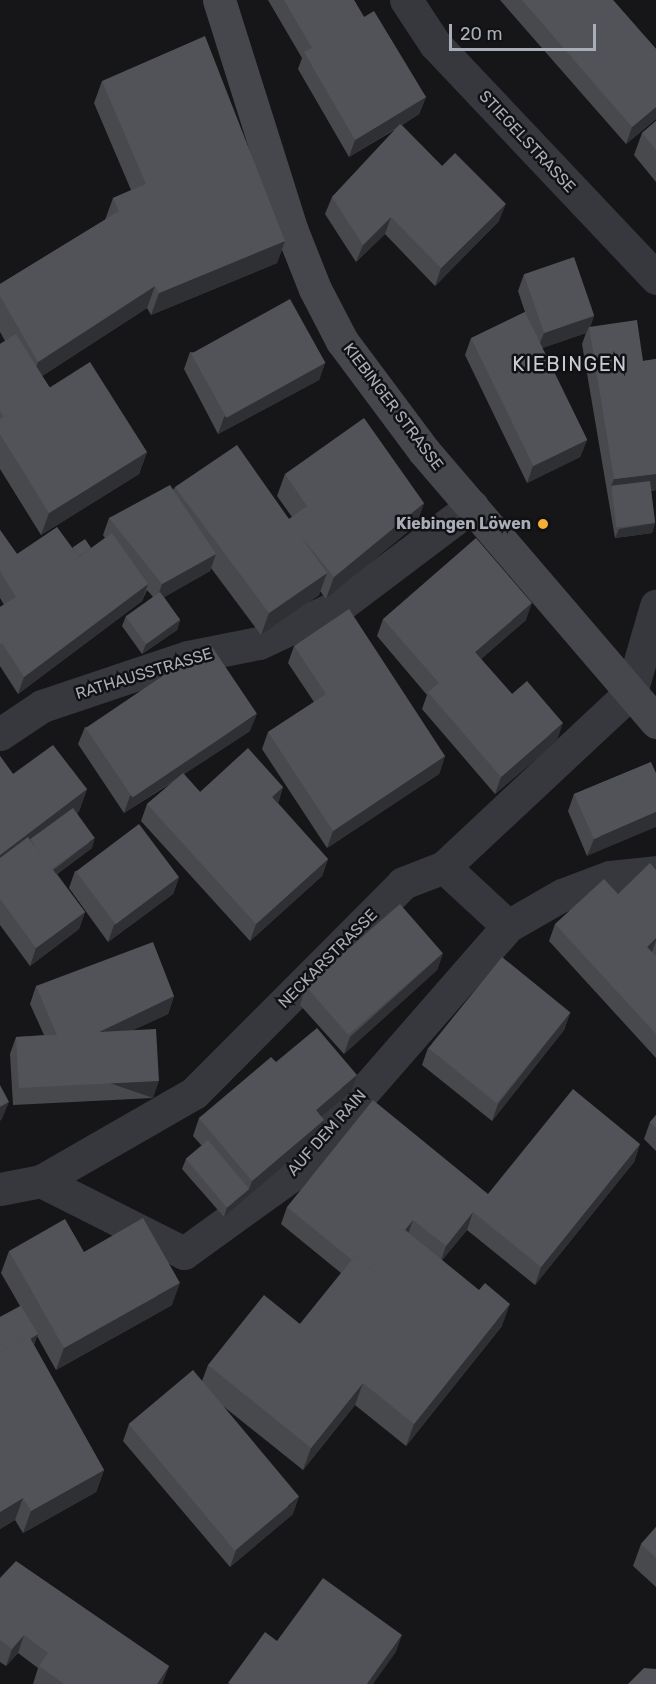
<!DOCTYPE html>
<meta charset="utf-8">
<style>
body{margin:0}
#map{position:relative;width:656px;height:1684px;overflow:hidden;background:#161618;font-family:Rubik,sans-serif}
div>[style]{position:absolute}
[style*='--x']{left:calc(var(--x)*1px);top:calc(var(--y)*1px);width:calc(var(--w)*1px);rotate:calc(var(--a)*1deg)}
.street>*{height:33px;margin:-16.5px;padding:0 16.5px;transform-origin:16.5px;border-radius:16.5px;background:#37383d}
.secondary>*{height:33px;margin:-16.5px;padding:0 16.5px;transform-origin:16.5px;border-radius:16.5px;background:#45474d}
.wall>*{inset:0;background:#47494d}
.shaded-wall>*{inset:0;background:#2f3033;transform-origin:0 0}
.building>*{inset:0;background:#525359;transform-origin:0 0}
.dots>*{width:16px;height:16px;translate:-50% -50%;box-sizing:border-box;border:3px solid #111113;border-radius:50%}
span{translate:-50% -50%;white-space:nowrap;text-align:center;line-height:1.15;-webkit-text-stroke:5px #111113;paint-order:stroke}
.street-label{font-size:16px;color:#a8adb8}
.poi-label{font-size:16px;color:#a8adb8;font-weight:700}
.right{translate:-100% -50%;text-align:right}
.quarter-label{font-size:20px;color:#c9ccd4;letter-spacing:1.5px}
.scale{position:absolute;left:449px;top:24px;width:147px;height:27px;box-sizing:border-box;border:3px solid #a8adb8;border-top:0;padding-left:8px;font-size:18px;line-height:21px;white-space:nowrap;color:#a8adb8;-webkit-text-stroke:4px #111113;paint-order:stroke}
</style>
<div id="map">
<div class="street">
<i style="--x:406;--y:0;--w:53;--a:56.6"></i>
<i style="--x:435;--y:44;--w:322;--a:46.6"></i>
<i style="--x:0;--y:734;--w:50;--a:-33.7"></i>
<i style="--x:42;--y:706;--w:154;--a:-18.6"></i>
<i style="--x:188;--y:657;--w:72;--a:-11.2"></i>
<i style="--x:259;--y:643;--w:92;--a:-25.2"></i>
<i style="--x:342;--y:604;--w:163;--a:-37"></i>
<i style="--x:444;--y:867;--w:87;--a:42.7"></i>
<i style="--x:508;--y:926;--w:62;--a:-29.9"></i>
<i style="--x:562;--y:895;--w:51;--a:-20.6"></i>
<i style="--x:610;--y:877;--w:46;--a:-6.2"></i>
<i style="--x:41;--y:1181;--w:160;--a:26.7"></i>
<i style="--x:184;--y:1253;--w:130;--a:-35.9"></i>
<i style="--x:289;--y:1177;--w:333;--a:-48.9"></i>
<i style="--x:0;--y:1189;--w:42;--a:-11"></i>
<i style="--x:41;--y:1181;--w:177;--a:-29.9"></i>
<i style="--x:194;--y:1093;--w:296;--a:-45.1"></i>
<i style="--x:403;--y:883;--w:44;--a:-21.3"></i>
<i style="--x:444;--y:867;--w:256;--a:-43.1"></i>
<i style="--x:631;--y:692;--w:90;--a:-73.8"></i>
</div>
<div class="secondary">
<i style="--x:219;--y:0;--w:242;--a:72.5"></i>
<i style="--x:292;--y:231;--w:62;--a:68.4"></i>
<i style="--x:315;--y:289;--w:59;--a:62.6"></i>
<i style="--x:342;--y:341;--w:137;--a:53.3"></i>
<i style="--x:424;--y:451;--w:357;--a:49.4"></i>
</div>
<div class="wall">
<i style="clip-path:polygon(268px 0,354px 0,364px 17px,426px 97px,419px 114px,402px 125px,442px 166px,499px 221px,435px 286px,385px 234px,356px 262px,325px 214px,332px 197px,396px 129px,349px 157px,298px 69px,302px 58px)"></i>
<i style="clip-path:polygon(500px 0,613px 0,656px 49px,656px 119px,626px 144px)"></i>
<i style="clip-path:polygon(102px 81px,285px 241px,277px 263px,151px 315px,147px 308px,42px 376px,50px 388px,147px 452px,139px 474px,41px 535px,0 469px,0 344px,5px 341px,0 332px,0 284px,105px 220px,113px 198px,131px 190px,94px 103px)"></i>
<i style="clip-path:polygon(656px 121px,656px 182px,634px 155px,642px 133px)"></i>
<i style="clip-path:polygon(524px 274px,594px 316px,590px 327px,643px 361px,656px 359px,656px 490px,651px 491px,655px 523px,652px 533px,615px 538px,582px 344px,586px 333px,542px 348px,587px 440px,580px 457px,527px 483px,465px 355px,471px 338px,525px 312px,518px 291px)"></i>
<i style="clip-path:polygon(190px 352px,325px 363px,319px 380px,218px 434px,184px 369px)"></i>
<i style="clip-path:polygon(285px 474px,424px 503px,416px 525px,326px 599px,320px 591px,319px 595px,261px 635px,211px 568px,210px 571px,164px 597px,180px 620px,177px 630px,142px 654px,122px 626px,126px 616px,153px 597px,147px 590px,142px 601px,18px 694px,0 666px,0 607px,4px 605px,0 598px,0 530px,17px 554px,73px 548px,91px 548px,105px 538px,103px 535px,109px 518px,173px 490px,175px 487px,289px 519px,292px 517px,277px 496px)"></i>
<i style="clip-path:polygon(383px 619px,526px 620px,481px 659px,512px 694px,557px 741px,495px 794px,422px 709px,427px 695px,377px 636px)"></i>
<i style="clip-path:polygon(294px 646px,445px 756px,439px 774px,327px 848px,262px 749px,268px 732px,314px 702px,288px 663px)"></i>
<i style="clip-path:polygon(85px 727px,250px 731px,184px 774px,200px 792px,283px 787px,278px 803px,328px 859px,322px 876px,250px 941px,141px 821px,147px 804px,173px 782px,124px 813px,78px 744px)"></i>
<i style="clip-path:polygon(0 756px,13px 774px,87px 789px,79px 811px,77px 813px,92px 848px,57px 874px,85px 912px,79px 929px,30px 966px,0 925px)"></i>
<i style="clip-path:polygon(651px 762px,587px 856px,568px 811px,574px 794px)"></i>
<i style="clip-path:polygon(656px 870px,656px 1058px,549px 941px,555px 924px,618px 894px)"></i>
<i style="clip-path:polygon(75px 871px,179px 877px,173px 894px,108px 942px,69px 888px)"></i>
<i style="clip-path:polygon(443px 953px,437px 970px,344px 1054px,300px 1005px,306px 987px)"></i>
<i style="clip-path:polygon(36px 986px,174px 996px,168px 1014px,133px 1030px,153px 1098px,13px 1105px,10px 1054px,16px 1037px,44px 1035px,30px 1004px)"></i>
<i style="clip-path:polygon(570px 1013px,564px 1030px,492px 1121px,422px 1065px,428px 1048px)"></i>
<i style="clip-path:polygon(276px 1062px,351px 1092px,322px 1117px,318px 1137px,224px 1217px,182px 1169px,186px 1159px,202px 1146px,193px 1136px,199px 1118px)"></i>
<i style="clip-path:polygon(656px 1115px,656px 1151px,644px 1139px,650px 1122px)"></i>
<i style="clip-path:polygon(640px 1144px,634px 1162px,535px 1285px,467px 1230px,442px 1260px,502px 1326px,406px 1446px,355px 1405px,303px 1470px,223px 1406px,293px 1514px,230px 1567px,123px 1441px,129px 1424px,202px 1381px,208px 1365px,300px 1324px,341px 1273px,281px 1224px,287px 1207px,488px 1194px)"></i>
<i style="clip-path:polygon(9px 1251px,84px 1252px,172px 1305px,56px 1370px,37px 1336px,34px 1345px,104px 1470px,96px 1492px,23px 1533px,15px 1520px,0 1529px,0 1317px,20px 1306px,1px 1273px)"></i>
<i style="clip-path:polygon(656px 1527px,656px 1587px,633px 1566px,641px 1544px)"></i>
<i style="clip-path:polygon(0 1578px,169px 1666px,162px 1684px,33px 1684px,38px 1668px,18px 1653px,6px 1666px,0 1662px)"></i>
</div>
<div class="shaded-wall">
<i style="clip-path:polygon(426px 97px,419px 114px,349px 157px,355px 140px)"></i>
<i style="clip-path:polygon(656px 107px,656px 119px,626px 144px,632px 127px)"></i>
<i style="clip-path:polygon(506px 204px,499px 221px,435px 286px,441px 268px)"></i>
<i style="clip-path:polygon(391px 217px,385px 234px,356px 262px,363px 245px)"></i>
<i style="clip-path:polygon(285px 241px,277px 263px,151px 315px,159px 293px)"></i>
<i style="clip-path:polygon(155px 286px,147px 308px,30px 384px,38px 362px)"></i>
<i style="clip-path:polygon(594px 316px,589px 329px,589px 327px,586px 333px,537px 350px,544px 333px)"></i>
<i style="clip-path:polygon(325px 363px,319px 380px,218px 434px,224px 417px)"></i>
<i style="clip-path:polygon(587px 440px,580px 457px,527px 483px,533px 466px)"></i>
<i style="clip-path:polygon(147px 452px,139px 474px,41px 535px,49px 513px)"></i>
<i style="clip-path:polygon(656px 474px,656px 490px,613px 495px,611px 486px,614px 479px)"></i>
<i style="clip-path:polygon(424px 503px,416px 525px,326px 599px,334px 577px)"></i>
<i style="clip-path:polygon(655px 523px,652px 533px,615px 538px,619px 529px)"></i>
<i style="clip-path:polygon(216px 554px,210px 571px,156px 602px,162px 584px)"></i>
<i style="clip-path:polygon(327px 573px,319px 595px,261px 635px,269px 613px)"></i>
<i style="clip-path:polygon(148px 584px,142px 601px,18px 694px,24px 677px)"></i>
<i style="clip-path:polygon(532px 603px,526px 620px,469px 669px,475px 652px)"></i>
<i style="clip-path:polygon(180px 620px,177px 630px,142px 654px,146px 644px)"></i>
<i style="clip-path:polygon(257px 714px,250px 731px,124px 813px,130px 796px)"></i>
<i style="clip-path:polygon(563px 723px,557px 741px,495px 794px,501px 777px)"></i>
<i style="clip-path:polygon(445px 756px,439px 774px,327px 848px,333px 831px)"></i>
<i style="clip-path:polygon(283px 787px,277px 804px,272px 797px)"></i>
<i style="clip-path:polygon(87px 789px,79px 811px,0 871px,0 855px)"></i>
<i style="clip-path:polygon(656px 812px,656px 827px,587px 856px,594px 839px)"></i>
<i style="clip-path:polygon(95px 838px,92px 848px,44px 883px,48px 874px)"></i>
<i style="clip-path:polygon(328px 859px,322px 876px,250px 941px,256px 924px)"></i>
<i style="clip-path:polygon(179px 877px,173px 894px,108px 942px,114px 925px)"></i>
<i style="clip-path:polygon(85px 912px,79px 929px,30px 966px,36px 948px)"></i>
<i style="clip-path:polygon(656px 938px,656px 941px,651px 954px,647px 947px)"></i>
<i style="clip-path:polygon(443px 953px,437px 970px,344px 1054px,350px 1037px)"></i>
<i style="clip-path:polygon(174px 996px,168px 1014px,93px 1049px,99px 1032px)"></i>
<i style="clip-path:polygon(570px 1013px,564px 1030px,492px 1121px,498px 1104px)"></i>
<i style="clip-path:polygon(357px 1075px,351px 1092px,310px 1127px,316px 1110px)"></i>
<i style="left:159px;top:1081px;width:18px;height:140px;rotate:109deg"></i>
<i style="clip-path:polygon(9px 1102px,2px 1119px,0 1121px,0 1107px)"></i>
<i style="clip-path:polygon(324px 1120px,318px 1137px,224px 1217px,227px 1207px,249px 1189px,252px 1181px)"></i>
<i style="clip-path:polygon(640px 1144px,634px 1162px,535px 1285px,541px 1267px)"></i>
<i style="clip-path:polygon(473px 1212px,467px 1230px,440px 1263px,446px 1246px)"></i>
<i style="clip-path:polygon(413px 1220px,407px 1237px,369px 1274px)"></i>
<i style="clip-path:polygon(180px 1283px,172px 1305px,56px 1370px,64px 1348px)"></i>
<i style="clip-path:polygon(510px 1304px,502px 1326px,406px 1446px,414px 1424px)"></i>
<i style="clip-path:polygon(38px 1334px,31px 1352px,0 1356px)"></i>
<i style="clip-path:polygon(363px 1383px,355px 1405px,303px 1470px,311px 1448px)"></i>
<i style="clip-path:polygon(104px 1470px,96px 1492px,23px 1533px,31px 1511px)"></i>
<i style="clip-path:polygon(299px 1497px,293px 1514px,230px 1567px,236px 1550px)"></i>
<i style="clip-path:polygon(23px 1498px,15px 1520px,0 1529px,0 1512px)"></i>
<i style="clip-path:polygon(24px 1635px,18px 1653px,6px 1666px,12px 1649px)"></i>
<i style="clip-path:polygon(402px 1635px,396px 1652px,373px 1684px,367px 1684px)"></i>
<i style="clip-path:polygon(169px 1666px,162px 1684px,157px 1684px)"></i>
</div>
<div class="building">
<i style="clip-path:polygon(284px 0,354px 0,364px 17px,374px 11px,426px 97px,355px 140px,304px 52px,312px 48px)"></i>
<i style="clip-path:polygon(522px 0,613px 0,656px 49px,656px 107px,632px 127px)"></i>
<i style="clip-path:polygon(205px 36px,285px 241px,159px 293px,155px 286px,38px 362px,0 296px,0 284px,119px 211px,113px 198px,146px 184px,102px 81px)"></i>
<i style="clip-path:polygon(656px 121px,656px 150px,642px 133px)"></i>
<i style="clip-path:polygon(400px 124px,442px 166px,455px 153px,506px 204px,441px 268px,391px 217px,363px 245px,332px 197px)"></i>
<i style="left:574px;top:257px;width:62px;height:53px;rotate:71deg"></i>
<i style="left:290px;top:299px;width:73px;height:113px;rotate:61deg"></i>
<i style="left:525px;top:312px;width:142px;height:60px;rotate:64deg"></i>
<i style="clip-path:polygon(637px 320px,643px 361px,656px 359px,656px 474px,614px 479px,589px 327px)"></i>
<i style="clip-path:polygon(16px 334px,50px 388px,4px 417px,0 411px,0 344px)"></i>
<i style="clip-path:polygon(90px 362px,147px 452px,49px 513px,0 434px,0 419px)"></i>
<i style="clip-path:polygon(364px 418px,424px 503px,334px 577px,300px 535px,327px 573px,269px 613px,175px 487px,237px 445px,289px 519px,307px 506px,285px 474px)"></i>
<i style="left:650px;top:481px;width:42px;height:39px;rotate:83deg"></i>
<i style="clip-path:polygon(170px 485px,216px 554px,162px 584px,109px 518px)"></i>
<i style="clip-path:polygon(57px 527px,79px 557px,112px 533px,148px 584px,24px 677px,2px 643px,0 645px,0 607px,16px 597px,0 571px,0 530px,17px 554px)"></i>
<i style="clip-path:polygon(476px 538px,532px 603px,475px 652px,512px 694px,527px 681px,563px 723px,501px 777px,428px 692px,439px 683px,383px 619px)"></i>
<i style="left:85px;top:539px;width:11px;height:15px;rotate:56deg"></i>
<i style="left:160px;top:592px;width:34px;height:42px;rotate:54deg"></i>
<i style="clip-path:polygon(349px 609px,445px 756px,333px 831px,268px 732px,326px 694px,294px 646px)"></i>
<i style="left:210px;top:644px;width:84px;height:150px;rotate:56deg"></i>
<i style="clip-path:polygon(53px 745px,87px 789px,0 855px,0 756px,13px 774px)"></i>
<i style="clip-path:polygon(248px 748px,283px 787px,272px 797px,328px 859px,256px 924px,147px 804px,183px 773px,200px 792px)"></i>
<i style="clip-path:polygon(651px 762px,656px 773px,656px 812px,594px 839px,574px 794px)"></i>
<i style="left:73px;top:808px;width:37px;height:53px;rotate:54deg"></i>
<i style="left:139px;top:824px;width:66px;height:79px;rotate:53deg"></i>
<i style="clip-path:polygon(28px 837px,85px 912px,36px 948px,0 899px,0 858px)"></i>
<i style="clip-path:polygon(650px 863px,656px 870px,656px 938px,647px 947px,656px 956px,656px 1034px,555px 924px,604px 879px,618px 894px)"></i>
<i style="left:400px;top:904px;width:65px;height:125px;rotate:49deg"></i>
<i style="clip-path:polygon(153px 942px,174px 996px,99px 1032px,156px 1029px,159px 1081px,19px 1088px,16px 1037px,57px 1035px,36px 986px)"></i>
<i style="left:502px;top:957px;width:88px;height:117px;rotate:39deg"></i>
<i style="clip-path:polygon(317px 1028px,357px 1075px,316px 1110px,324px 1120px,252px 1181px,199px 1118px,271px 1057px,276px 1062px)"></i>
<i style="clip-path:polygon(0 1085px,9px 1102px,0 1107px)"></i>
<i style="clip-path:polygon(573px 1089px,640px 1144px,541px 1267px,473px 1212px,446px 1246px,413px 1220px,405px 1230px,404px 1229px,371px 1269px,355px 1256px,352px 1260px,287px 1207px,373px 1100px,488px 1194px)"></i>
<i style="clip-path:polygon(656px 1115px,656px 1128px,650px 1122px)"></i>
<i style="left:208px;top:1140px;width:64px;height:29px;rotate:50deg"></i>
<i style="clip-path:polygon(143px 1218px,180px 1283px,64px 1348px,9px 1251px,65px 1219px,84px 1252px)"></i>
<i style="clip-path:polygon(404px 1229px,479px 1290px,485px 1283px,510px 1304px,414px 1424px,363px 1383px,311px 1448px,208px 1365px,264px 1295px,300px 1324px,355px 1256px,371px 1269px)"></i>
<i style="clip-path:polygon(21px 1306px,38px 1334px,30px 1339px,29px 1336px,0 1352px,0 1317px)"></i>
<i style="clip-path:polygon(29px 1336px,104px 1470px,31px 1511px,23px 1498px,0 1512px,0 1352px)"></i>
<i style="left:193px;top:1370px;width:165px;height:84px;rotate:50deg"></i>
<i style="clip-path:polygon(656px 1527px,656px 1558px,641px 1544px)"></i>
<i style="clip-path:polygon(16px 1561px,169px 1666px,157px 1684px,64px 1684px,39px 1666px,48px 1653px,24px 1635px,12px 1649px,0 1640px,0 1578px)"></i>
<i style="clip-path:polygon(323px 1578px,402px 1635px,367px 1684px,230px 1684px,228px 1683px,265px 1632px,277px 1641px)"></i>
<i style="clip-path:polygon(644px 1668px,656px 1669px,656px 1684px,628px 1684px)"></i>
</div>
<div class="dots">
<i style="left:543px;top:524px;background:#f2b134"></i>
</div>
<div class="street-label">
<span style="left:527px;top:142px;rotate:47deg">STIEGELSTRASSE</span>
<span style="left:393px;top:407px;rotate:53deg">KIEBINGER STRASSE</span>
<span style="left:144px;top:674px;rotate:-17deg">RATHAUSSTRASSE</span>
<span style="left:328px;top:959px;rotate:-45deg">NECKARSTRASSE</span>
<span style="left:327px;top:1133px;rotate:-48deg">AUF DEM RAIN</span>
</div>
<div class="poi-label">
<span class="right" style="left:531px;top:524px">Kiebingen Löwen</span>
</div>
<div class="quarter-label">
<span style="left:570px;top:364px">KIEBINGEN</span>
</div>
<div class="scale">20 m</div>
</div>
